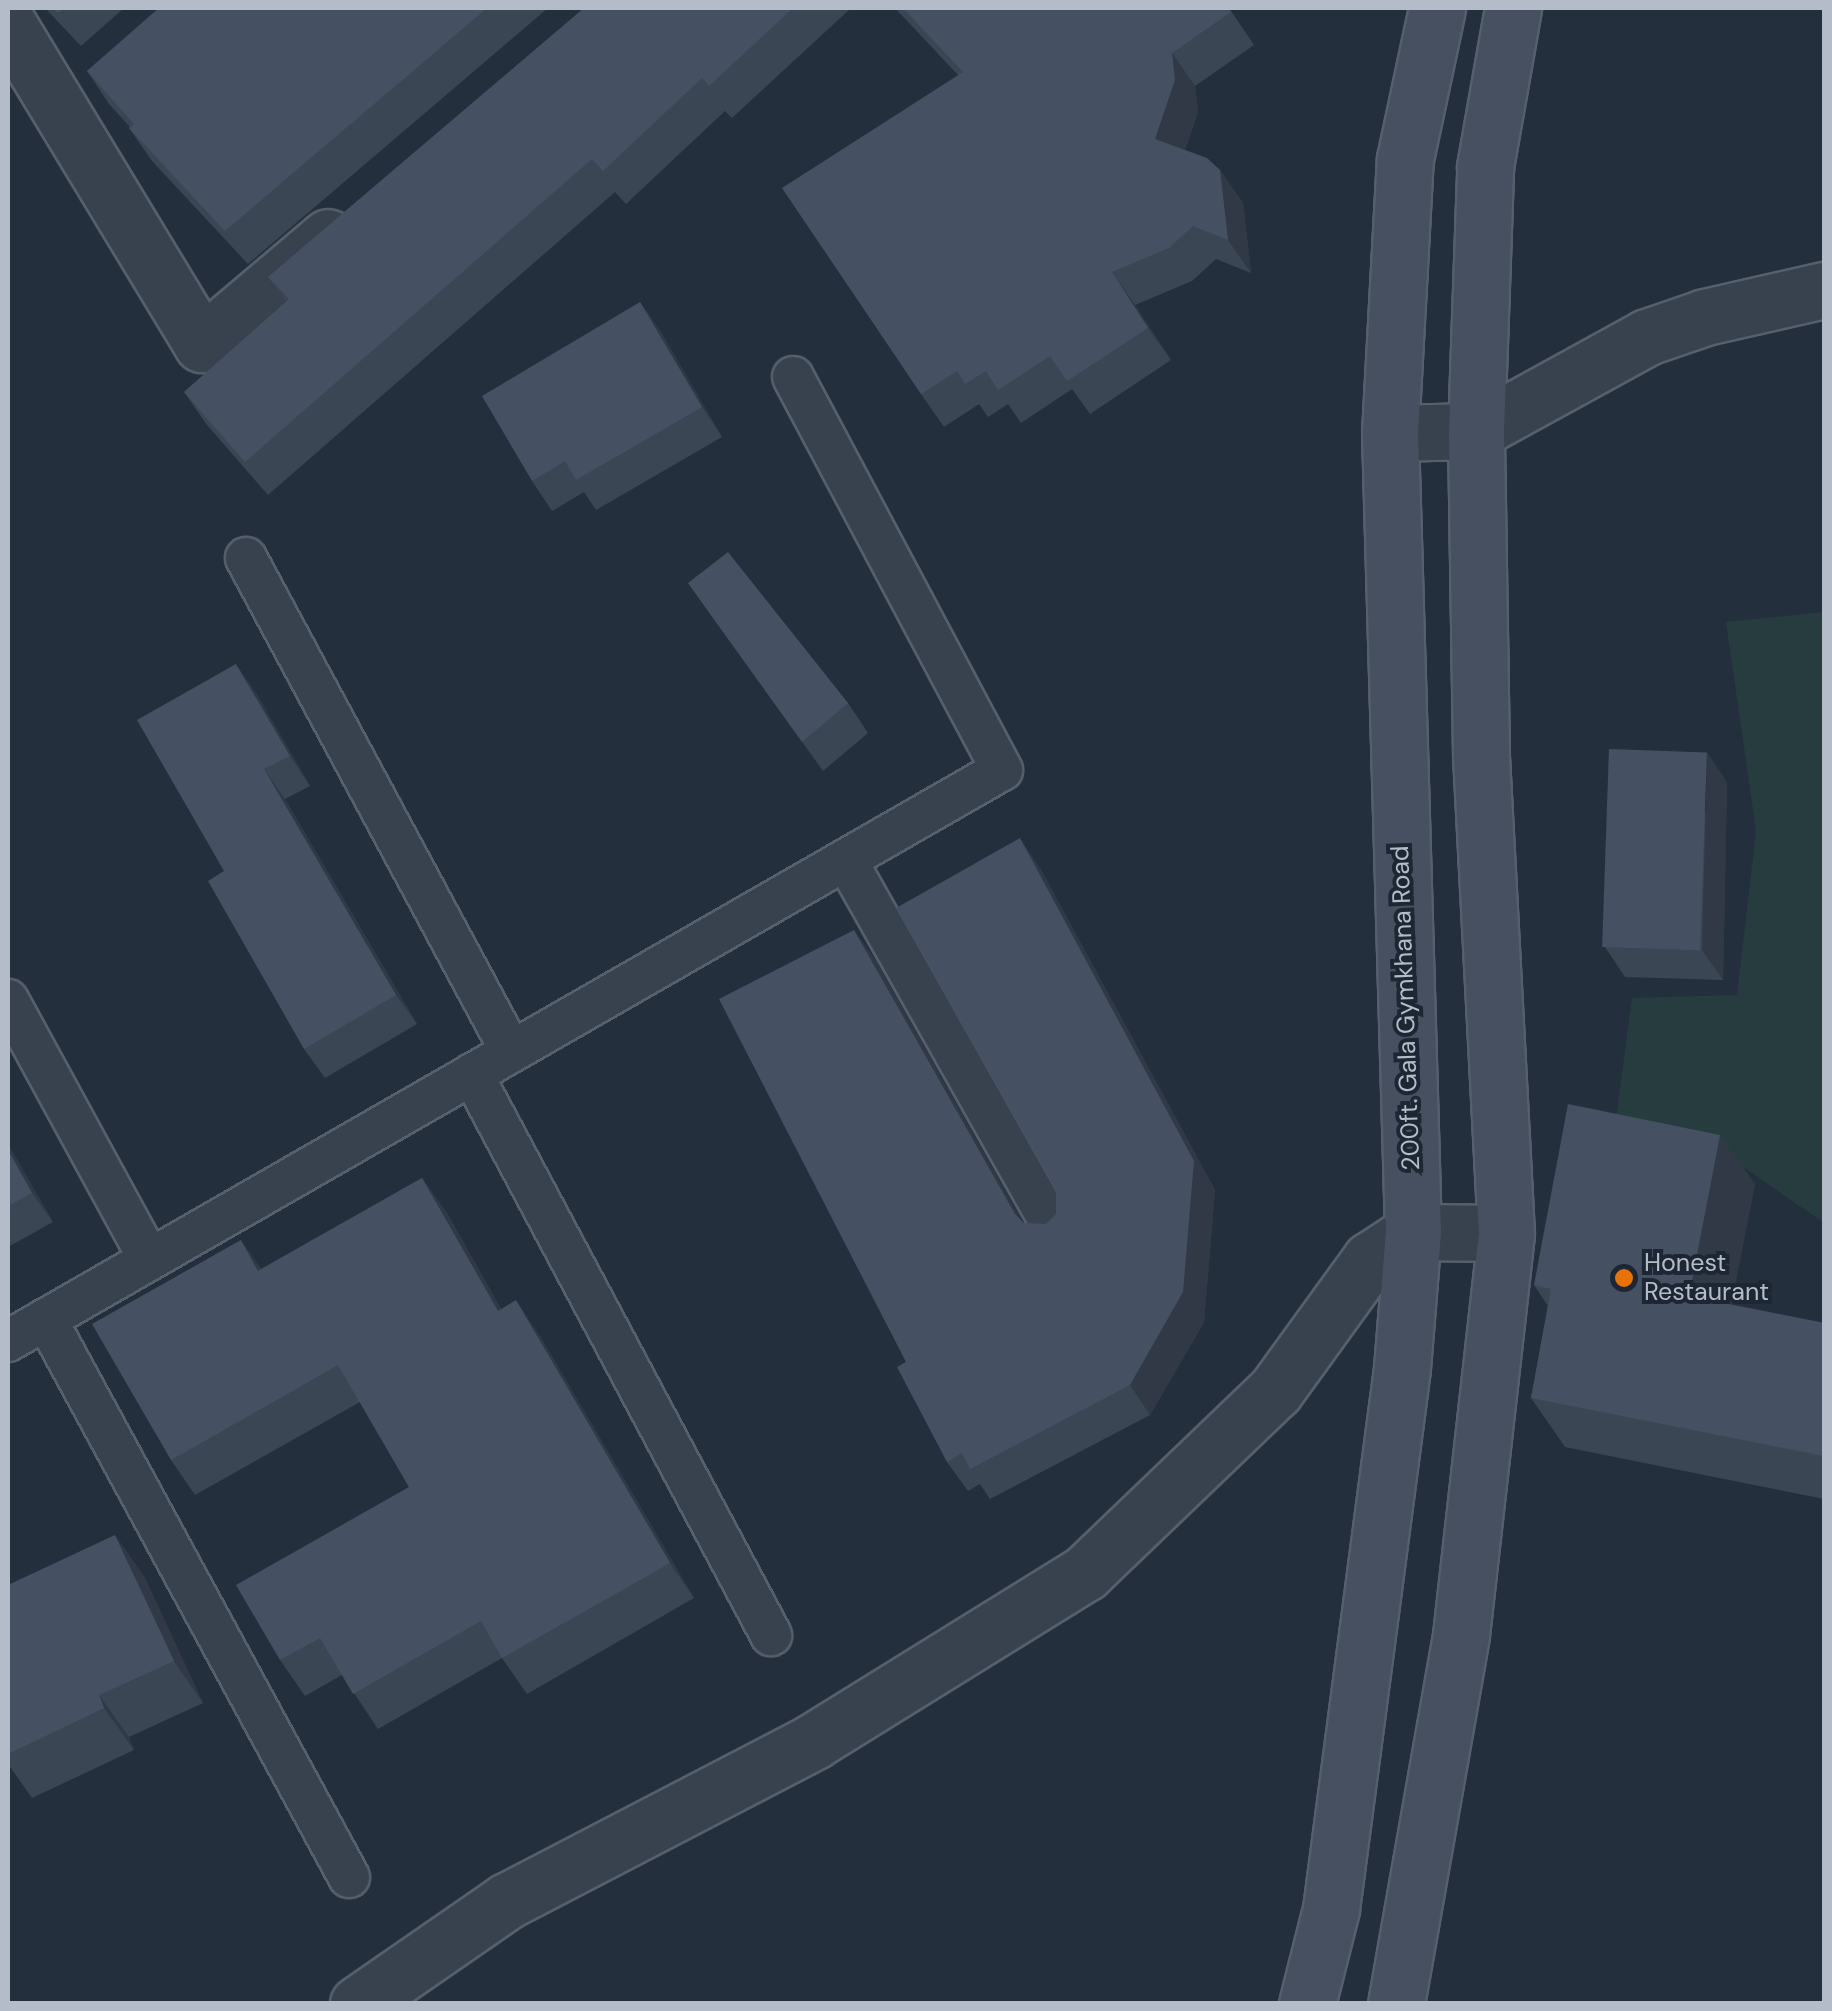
<!DOCTYPE html>
<style>
body{margin:0}
#map{position:relative;width:1832px;height:2011px;overflow:hidden;background:#242f3e;font-family:"DM Sans",sans-serif}
div>[style]{position:absolute}
[style*='--x']{left:calc(var(--x)*1px);top:calc(var(--y)*1px);width:calc(var(--w)*1px);rotate:calc(var(--a)*1deg)}
.green>*{inset:0;background:#263c3f}
.roads{filter:drop-shadow(2px 0 #565f6c) drop-shadow(-2px 0 #565f6c) drop-shadow(0 2px #565f6c) drop-shadow(0 -2px #565f6c)}
.lane>*{height:40px;margin:-20px;padding:0 20px;transform-origin:20px;border-radius:20px;background:#38414e}
.street>*{height:55px;margin:-27.5px;padding:0 27.5px;transform-origin:27.5px;border-radius:27.5px;background:#38414e}
.secondary>*{height:55px;margin:-27.5px;padding:0 27.5px;transform-origin:27.5px;border-radius:27.5px;background:#465061}
.wall>*{inset:0;background:#3b4654}
.shaded-wall>*{inset:0;background:#303945}
.building>*{inset:0;background:#455162;transform-origin:0 0}
.dots>*{width:28px;height:28px;translate:-50% -50%;box-sizing:border-box;border:5px solid #1d2633;border-radius:50%}
span{translate:-50% -50%;white-space:nowrap;text-align:center;line-height:1.15;-webkit-text-stroke:8px #1d2633;paint-order:stroke}
.street-label{font-size:25px;color:#b4bcc9}
.poi-label{font-size:25px;color:#b4bcc9}
.left{translate:0 -50%;text-align:left}
.frame{position:absolute;inset:0;border:10px solid #b4bcc9;pointer-events:none}
</style>
<div id="map">
<div class="green">
<i style="clip-path:polygon(1824px 612px,1824px 1223px,1736px 1162px,1612px 1149px,1632px 998px,1737px 995px,1756px 831px,1726px 622px)"></i>
</div>
<div class="roads">
<div class="lane">
<i style="--x:246;--y:558;--w:560;--a:61.74"></i>
<i style="--x:846;--y:860;--w:427;--a:60.6"></i>
<i style="--x:8;--y:1000;--w:295;--a:61.4"></i>
<i style="--x:472;--y:1074;--w:636;--a:61.94"></i>
<i style="--x:46;--y:1319;--w:635;--a:61.5"></i>
<i style="--x:8;--y:1341;--w:1146;--a:-29.88"></i>
<i style="--x:1002;--y:770;--w:445;--a:-118"></i>
</div>
<div class="street">
<i style="--x:8;--y:24;--w:374;--a:58.8"></i>
<i style="--x:202;--y:344;--w:165;--a:-40.3"></i>
<i style="--x:1390;--y:433;--w:86;--a:-1.3"></i>
<i style="--x:1476;--y:431;--w:195;--a:-28.8"></i>
<i style="--x:1647;--y:337;--w:61;--a:-19"></i>
<i style="--x:1705;--y:317;--w:122;--a:-12.8"></i>
<i style="--x:358;--y:2004;--w:181;--a:-34.7"></i>
<i style="--x:507;--y:1901;--w:346;--a:-27.5"></i>
<i style="--x:814;--y:1741;--w:319;--a:-31.8"></i>
<i style="--x:1085;--y:1573;--w:263;--a:-43.8"></i>
<i style="--x:1275;--y:1391;--w:162;--a:-54.1"></i>
<i style="--x:1370;--y:1260;--w:51;--a:-33.1"></i>
<i style="--x:1413;--y:1232;--w:93;--a:0.6"></i>
</div>
<div class="secondary">
<i style="--x:1307;--y:2004;--w:98;--a:-75.8"></i>
<i style="--x:1331;--y:1909;--w:546;--a:-82.52"></i>
<i style="--x:1402;--y:1368;--w:136;--a:-85.4"></i>
<i style="--x:1413;--y:1232;--w:799;--a:-91.65"></i>
<i style="--x:1390;--y:433;--w:274;--a:-86.9"></i>
<i style="--x:1405;--y:159;--w:154;--a:-78"></i>
<i style="--x:1396;--y:2004;--w:375;--a:-80"></i>
<i style="--x:1461;--y:1635;--w:405;--a:-83.6"></i>
<i style="--x:1506;--y:1233;--w:479;--a:-93"></i>
<i style="--x:1481;--y:755;--w:324;--a:-90.9"></i>
<i style="--x:1476;--y:431;--w:264;--a:-88"></i>
<i style="--x:1485;--y:167;--w:161;--a:-80"></i>
</div>
</div>
<div class="wall">
<i style="clip-path:polygon(45px 8px,124px 8px,81px 46px)"></i>
<i style="clip-path:polygon(159px 8px,548px 8px,248px 264px,152px 161px,129px 128px,130px 127px,109px 104px,87px 71px)"></i>
<i style="clip-path:polygon(584px 8px,851px 8px,732px 118px,725px 111px,626px 204px,615px 192px,268px 495px,207px 425px,184px 392px,286px 302px,268px 277px)"></i>
<i style="clip-path:polygon(895px 8px,1229px 8px,1254px 45px,1195px 86px,1198px 112px,1185px 150px,1220px 170px,1243px 203px,1251px 273px,1216px 259px,1192px 281px,1135px 305px,1171px 360px,1090px 414px,1072px 389px,1021px 423px,1008px 404px,988px 417px,979px 404px,944px 427px,921px 394px,958px 75px)"></i>
<i style="clip-path:polygon(640px 302px,661px 332px,722px 437px,596px 510px,584px 492px,552px 511px,532px 481px)"></i>
<i style="clip-path:polygon(688px 583px,848px 703px,868px 733px,823px 771px)"></i>
<i style="clip-path:polygon(256px 693px,310px 786px,285px 799px,417px 1024px,325px 1078px,304px 1049px,224px 871px)"></i>
<i style="clip-path:polygon(1727px 782px,1723px 980px,1625px 977px,1605px 947px)"></i>
<i style="clip-path:polygon(1040px 868px,1215px 1190px,1204px 1322px,1150px 1415px,990px 1499px,980px 1484px,968px 1491px,947px 1462px,906px 1362px,875px 959px,1023px 1223px,1046px 1224px,1056px 1214px,1056px 1191px)"></i>
<i style="clip-path:polygon(1720px 1135px,1755px 1184px,1731px 1305px,1824px 1323px,1824px 1499px,1565px 1447px,1531px 1398px,1548px 1306px,1534px 1285px)"></i>
<i style="clip-path:polygon(8px 1144px,53px 1222px,8px 1247px)"></i>
<i style="clip-path:polygon(422px 1178px,447px 1213px,501px 1309px,540px 1336px,694px 1598px,527px 1694px,502px 1658px,378px 1729px,342px 1675px,305px 1696px,280px 1660px,409px 1487px,360px 1402px,195px 1495px,171px 1460px,261px 1269px)"></i>
<i style="clip-path:polygon(144px 1576px,203px 1703px,129px 1737px,134px 1750px,32px 1798px,8px 1764px,8px 1585px)"></i>
</div>
<div class="shaded-wall">
<i style="clip-path:polygon(1172px 53px,1195px 86px,1198px 112px,1178px 171px,1155px 139px)"></i>
<i style="clip-path:polygon(1220px 170px,1243px 203px,1251px 273px,1228px 240px)"></i>
<i style="clip-path:polygon(1112px 272px,1135px 305px,1171px 360px,1148px 328px)"></i>
<i style="clip-path:polygon(640px 302px,661px 332px,722px 437px,702px 407px)"></i>
<i style="clip-path:polygon(236px 664px,256px 693px,310px 786px,290px 756px)"></i>
<i style="clip-path:polygon(1707px 752px,1727px 782px,1723px 980px,1702px 950px)"></i>
<i style="clip-path:polygon(264px 769px,285px 799px,417px 1024px,396px 995px)"></i>
<i style="clip-path:polygon(1020px 838px,1040px 868px,1215px 1190px,1204px 1322px,1150px 1415px,1130px 1385px)"></i>
<i style="clip-path:polygon(854px 930px,875px 959px,1035px 1244px,1015px 1214px)"></i>
<i style="clip-path:polygon(1720px 1135px,1755px 1184px,1723px 1346px,1689px 1296px)"></i>
<i style="clip-path:polygon(8px 1144px,53px 1222px,32px 1193px,8px 1150px)"></i>
<i style="clip-path:polygon(422px 1178px,447px 1213px,522px 1346px,498px 1311px)"></i>
<i style="clip-path:polygon(241px 1240px,266px 1275px,258px 1271px)"></i>
<i style="clip-path:polygon(516px 1300px,540px 1336px,694px 1598px,670px 1563px)"></i>
<i style="clip-path:polygon(115px 1535px,144px 1576px,203px 1703px,174px 1661px)"></i>
<i style="clip-path:polygon(99px 1695px,129px 1737px,134px 1750px,104px 1708px)"></i>
</div>
<div class="building">
<i style="clip-path:polygon(53px 8px,65px 8px,58px 13px)"></i>
<i style="clip-path:polygon(159px 8px,487px 8px,225px 231px,129px 128px,134px 124px,87px 71px)"></i>
<i style="clip-path:polygon(584px 8px,793px 8px,709px 86px,702px 78px,603px 171px,592px 159px,245px 462px,184px 392px,289px 299px,268px 277px)"></i>
<i style="clip-path:polygon(903px 8px,1228px 8px,1231px 12px,1172px 53px,1175px 80px,1155px 139px,1207px 158px,1220px 170px,1228px 240px,1193px 226px,1169px 248px,1112px 272px,1148px 328px,1067px 381px,1050px 356px,998px 390px,986px 371px,965px 384px,957px 371px,921px 394px,782px 188px,963px 72px)"></i>
<i style="clip-path:polygon(640px 302px,702px 407px,576px 480px,565px 461px,532px 481px,482px 396px)"></i>
<i style="clip-path:polygon(728px 552px,848px 703px,802px 742px,688px 583px)"></i>
<i style="clip-path:polygon(236px 664px,290px 756px,264px 769px,396px 995px,304px 1049px,208px 881px,224px 871px,137px 720px)"></i>
<i style="left:1609px;top:749px;width:98px;height:198px;rotate:2deg"></i>
<i style="clip-path:polygon(1020px 838px,1194px 1161px,1183px 1292px,1130px 1385px,970px 1469px,962px 1453px,947px 1462px,897px 1367px,906px 1362px,719px 999px,854px 930px,1015px 1214px,1024px 1223px,1046px 1224px,1056px 1214px,1056px 1191px,896px 908px)"></i>
<i style="clip-path:polygon(1568px 1104px,1720px 1135px,1689px 1296px,1824px 1323px,1824px 1456px,1531px 1398px,1551px 1289px,1534px 1285px)"></i>
<i style="clip-path:polygon(8px 1150px,32px 1193px,8px 1206px)"></i>
<i style="clip-path:polygon(422px 1178px,498px 1311px,516px 1300px,670px 1563px,502px 1658px,481px 1621px,353px 1694px,320px 1638px,280px 1660px,236px 1585px,409px 1487px,338px 1365px,171px 1460px,92px 1324px,241px 1240px,258px 1271px)"></i>
<i style="clip-path:polygon(115px 1535px,174px 1661px,99px 1695px,104px 1708px,8px 1754px,8px 1585px)"></i>
</div>
<div class="dots">
<i style="left:1624px;top:1278px;background:#e8710a"></i>
</div>
<div class="street-label">
<span style="left:1406px;top:1008px;rotate:-92deg">200ft. Gala Gymkhana Road</span>
</div>
<div class="poi-label">
<span class="left" style="left:1644px;top:1278px">Honest<br>Restaurant</span>
</div>
<div class="frame"></div>
</div>
